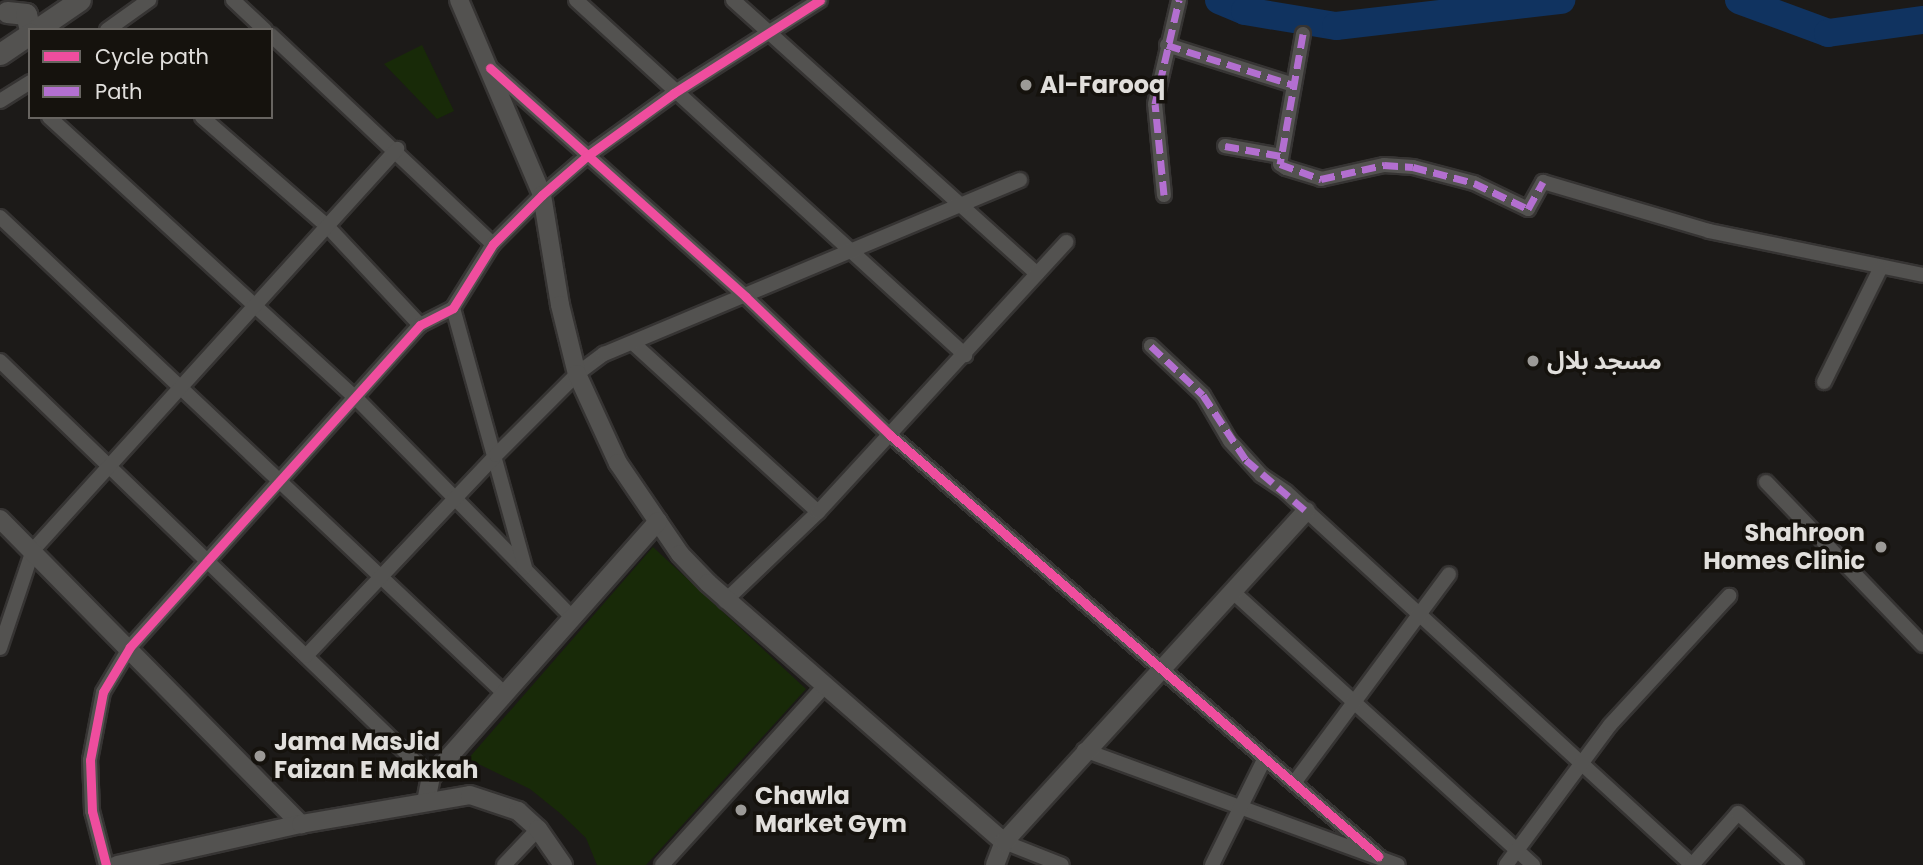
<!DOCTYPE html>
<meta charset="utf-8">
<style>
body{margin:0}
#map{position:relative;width:1923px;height:865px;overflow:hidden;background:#1c1a18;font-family:Poppins,"Noto Sans Arabic",sans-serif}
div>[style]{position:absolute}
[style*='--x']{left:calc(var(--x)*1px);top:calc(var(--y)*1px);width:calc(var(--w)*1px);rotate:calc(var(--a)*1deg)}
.green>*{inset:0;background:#182a08}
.river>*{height:28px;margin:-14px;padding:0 14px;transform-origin:14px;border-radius:14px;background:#103360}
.roads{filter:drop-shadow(2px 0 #363433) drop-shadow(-2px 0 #363433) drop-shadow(0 2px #363433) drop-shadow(0 -2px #363433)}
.minor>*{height:14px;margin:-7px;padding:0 7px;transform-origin:7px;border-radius:7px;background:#535250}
.tertiary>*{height:18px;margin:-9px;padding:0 9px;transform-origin:9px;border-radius:9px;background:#535250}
.secondary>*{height:21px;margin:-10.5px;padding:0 10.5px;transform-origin:10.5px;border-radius:10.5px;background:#535250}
.quiet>*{height:7px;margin-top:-3.5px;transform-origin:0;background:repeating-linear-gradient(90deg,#b36fd0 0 14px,transparent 0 21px)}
.cycleway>*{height:9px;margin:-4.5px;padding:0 4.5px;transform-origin:4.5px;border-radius:4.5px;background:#ef4d9e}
.dots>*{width:19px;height:19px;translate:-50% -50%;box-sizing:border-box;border:4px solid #15120d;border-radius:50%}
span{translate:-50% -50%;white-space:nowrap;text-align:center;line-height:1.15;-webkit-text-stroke:7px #15120d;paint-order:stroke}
.poi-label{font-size:24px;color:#e1dfdc;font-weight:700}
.left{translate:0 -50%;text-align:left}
.right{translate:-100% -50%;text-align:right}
.legend{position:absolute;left:28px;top:28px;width:245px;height:91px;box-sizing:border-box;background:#15120d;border:2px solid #676460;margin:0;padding:9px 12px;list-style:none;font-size:21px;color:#e1dfdc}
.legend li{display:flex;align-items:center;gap:14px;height:35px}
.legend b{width:35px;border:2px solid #676460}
</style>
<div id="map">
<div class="green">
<i style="clip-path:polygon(422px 45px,454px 111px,437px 119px,384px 64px)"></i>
<i style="clip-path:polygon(653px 547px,806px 689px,646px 865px,597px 865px,586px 838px,561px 814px,530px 789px,468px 759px)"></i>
</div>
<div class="river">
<i style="--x:1219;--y:0;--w:28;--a:23"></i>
<i style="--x:1245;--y:11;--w:92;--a:9.4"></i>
<i style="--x:1336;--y:26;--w:227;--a:-6.6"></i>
<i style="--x:1739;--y:0;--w:95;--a:20.3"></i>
<i style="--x:1828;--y:33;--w:96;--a:-7.8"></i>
</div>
<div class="roads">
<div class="minor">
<i style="--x:233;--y:0;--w:44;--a:43.2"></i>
<i style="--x:576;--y:0;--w:527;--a:42.38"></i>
<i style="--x:733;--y:0;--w:409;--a:42"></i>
<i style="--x:107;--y:30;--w:52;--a:-35.5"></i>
<i style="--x:1303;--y:34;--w:132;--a:100"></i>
<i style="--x:1280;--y:164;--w:7;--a:34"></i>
<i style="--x:1286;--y:168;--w:37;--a:17"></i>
<i style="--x:1321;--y:179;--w:65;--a:-12.5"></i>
<i style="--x:1384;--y:165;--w:29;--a:4"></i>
<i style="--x:1413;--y:167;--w:63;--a:14.7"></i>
<i style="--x:1474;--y:183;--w:60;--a:25.7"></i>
<i style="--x:1528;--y:209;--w:31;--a:-61"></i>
<i style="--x:1543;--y:182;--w:173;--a:16.4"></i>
<i style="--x:1709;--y:231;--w:218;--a:11.6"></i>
<i style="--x:271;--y:35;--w:305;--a:43.3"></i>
<i style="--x:1167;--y:45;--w:133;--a:17.5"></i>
<i style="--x:490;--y:68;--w:343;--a:41.8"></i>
<i style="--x:746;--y:297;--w:199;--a:43.8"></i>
<i style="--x:890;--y:435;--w:645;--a:40.78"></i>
<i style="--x:0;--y:101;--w:36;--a:-32"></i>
<i style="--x:49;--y:117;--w:416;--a:42.5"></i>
<i style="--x:356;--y:398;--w:308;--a:45.4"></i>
<i style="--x:202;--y:117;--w:166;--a:41.1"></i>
<i style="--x:327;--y:226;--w:136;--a:46.8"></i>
<i style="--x:1225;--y:146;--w:57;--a:10.1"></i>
<i style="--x:1164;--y:195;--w:91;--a:-95.6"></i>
<i style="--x:1155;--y:104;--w:107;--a:-77"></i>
<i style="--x:0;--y:217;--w:695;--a:43.37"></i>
<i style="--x:453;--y:308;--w:269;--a:74.5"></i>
<i style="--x:634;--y:344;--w:249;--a:42.4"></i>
<i style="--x:1151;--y:346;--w:71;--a:43.3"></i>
<i style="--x:1203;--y:395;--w:53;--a:59.6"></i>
<i style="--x:1230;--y:441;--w:46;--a:47.6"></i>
<i style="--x:1261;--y:475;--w:30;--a:34"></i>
<i style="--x:1286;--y:492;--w:551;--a:42.57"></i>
<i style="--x:0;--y:361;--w:599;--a:43.99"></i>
<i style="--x:1824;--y:382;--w:128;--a:-63.6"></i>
<i style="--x:1766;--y:482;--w:226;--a:46.1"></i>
<i style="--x:1232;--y:591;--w:407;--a:42.3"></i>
<i style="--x:725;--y:601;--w:129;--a:-43.7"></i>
<i style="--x:818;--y:512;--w:367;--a:-47.4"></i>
<i style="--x:0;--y:648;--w:103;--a:-71.4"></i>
<i style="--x:33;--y:550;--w:542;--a:-47.77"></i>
<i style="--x:306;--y:656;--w:277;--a:-46.6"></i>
<i style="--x:496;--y:455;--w:115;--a:-45"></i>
<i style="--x:577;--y:374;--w:34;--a:-37"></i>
<i style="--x:604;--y:354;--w:451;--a:-22.7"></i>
<i style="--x:1084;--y:750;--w:334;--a:20.1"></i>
<i style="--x:1294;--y:783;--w:260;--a:-53.4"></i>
<i style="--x:1004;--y:842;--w:62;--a:21.6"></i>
<i style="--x:106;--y:865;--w:56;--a:-104.5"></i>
<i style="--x:92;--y:811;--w:51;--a:-92.2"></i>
<i style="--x:90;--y:760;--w:69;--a:-79.2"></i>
<i style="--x:103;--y:692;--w:52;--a:-59"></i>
<i style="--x:130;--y:647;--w:433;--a:-48"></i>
<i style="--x:420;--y:325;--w:37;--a:-27"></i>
<i style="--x:453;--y:308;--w:75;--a:-58"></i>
<i style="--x:493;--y:244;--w:69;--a:-45"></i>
<i style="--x:542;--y:195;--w:60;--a:-40.9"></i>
<i style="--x:587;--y:156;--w:107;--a:-35.9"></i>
<i style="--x:674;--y:93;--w:173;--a:-32.5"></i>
<i style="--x:504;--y:865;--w:50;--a:-46.6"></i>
<i style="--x:662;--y:865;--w:242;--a:-47.7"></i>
<i style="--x:1212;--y:865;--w:117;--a:-63.7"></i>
<i style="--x:1506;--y:865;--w:174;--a:-53.4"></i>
<i style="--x:1610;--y:725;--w:176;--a:-47.3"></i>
<i style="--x:1692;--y:865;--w:69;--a:-48.5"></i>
<i style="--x:1738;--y:813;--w:78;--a:41.9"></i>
</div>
<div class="tertiary">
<i style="--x:459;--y:0;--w:212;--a:66.9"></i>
<i style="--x:542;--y:195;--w:111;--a:80.7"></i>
<i style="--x:560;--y:305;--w:71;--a:76.2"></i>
<i style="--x:577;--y:374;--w:98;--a:65.3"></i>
<i style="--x:618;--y:463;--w:110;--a:55.7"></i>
<i style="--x:680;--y:554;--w:40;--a:46"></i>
<i style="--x:708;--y:583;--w:393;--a:41.2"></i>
<i style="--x:0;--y:519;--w:429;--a:45.4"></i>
<i style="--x:426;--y:802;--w:25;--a:-79"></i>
<i style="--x:431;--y:777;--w:342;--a:-48.4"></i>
<i style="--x:117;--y:865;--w:189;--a:-12.6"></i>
<i style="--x:301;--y:824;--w:171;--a:-9.7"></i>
<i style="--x:470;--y:795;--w:51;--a:18.4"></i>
<i style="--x:518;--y:811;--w:27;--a:42"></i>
<i style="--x:538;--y:829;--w:44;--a:55.2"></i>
<i style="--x:995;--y:865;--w:25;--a:-69"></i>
<i style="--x:1004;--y:842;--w:448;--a:-47.6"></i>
</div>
<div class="secondary">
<i style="--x:7;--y:12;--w:19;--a:6"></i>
<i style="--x:26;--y:14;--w:16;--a:76"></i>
<i style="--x:36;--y:30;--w:53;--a:-34.3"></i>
<i style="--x:0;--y:54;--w:36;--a:-34"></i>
</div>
</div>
<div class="quiet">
<i style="--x:1303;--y:34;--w:132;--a:100"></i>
<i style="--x:1280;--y:164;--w:44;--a:20.1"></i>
<i style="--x:1321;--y:179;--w:65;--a:-12.5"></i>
<i style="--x:1384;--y:165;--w:29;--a:4"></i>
<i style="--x:1413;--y:167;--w:63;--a:14.7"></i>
<i style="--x:1474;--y:183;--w:60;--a:25.7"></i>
<i style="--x:1528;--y:209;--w:31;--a:-61"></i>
<i style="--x:1167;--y:45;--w:133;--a:17.5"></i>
<i style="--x:1225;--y:146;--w:57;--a:10.1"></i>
<i style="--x:1164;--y:195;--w:91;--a:-95.6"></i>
<i style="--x:1155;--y:104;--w:107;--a:-77"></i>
<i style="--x:1151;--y:346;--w:71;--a:43.3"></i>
<i style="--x:1203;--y:395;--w:78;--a:56.5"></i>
<i style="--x:1246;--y:460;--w:79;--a:40.4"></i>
</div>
<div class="cycleway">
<i style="--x:490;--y:68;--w:343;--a:41.8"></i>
<i style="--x:746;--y:297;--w:199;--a:43.8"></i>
<i style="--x:890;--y:435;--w:645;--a:40.78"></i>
<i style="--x:106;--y:865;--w:56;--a:-104.5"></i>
<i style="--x:92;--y:811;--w:51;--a:-92.2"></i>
<i style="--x:90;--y:760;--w:69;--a:-79.2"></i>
<i style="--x:103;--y:692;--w:52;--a:-59"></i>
<i style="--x:130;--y:647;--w:433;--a:-48"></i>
<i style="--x:420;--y:325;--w:37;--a:-27"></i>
<i style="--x:453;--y:308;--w:75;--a:-58"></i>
<i style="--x:493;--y:244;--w:69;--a:-45"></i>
<i style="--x:542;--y:195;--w:60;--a:-40.9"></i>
<i style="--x:587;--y:156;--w:107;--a:-35.9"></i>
<i style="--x:674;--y:93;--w:173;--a:-32.5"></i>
</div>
<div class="dots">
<i style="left:1026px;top:85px;background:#9c9a97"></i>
<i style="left:1533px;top:361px;background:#9c9a97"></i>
<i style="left:1881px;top:547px;background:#9c9a97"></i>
<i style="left:260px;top:756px;background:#9c9a97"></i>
<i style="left:741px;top:810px;background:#9c9a97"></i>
</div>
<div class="poi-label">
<span class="left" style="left:1040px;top:85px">Al-Farooq</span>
<span class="left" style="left:1547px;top:361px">مسجد بلال</span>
<span class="right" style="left:1865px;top:547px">Shahroon<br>Homes Clinic</span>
<span class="left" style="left:274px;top:756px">Jama MasJid<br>Faizan E Makkah</span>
<span class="left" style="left:755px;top:810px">Chawla<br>Market Gym</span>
</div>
<ul class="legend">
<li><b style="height:9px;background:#ef4d9e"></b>Cycle path</li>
<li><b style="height:9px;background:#b36fd0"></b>Path</li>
</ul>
</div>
